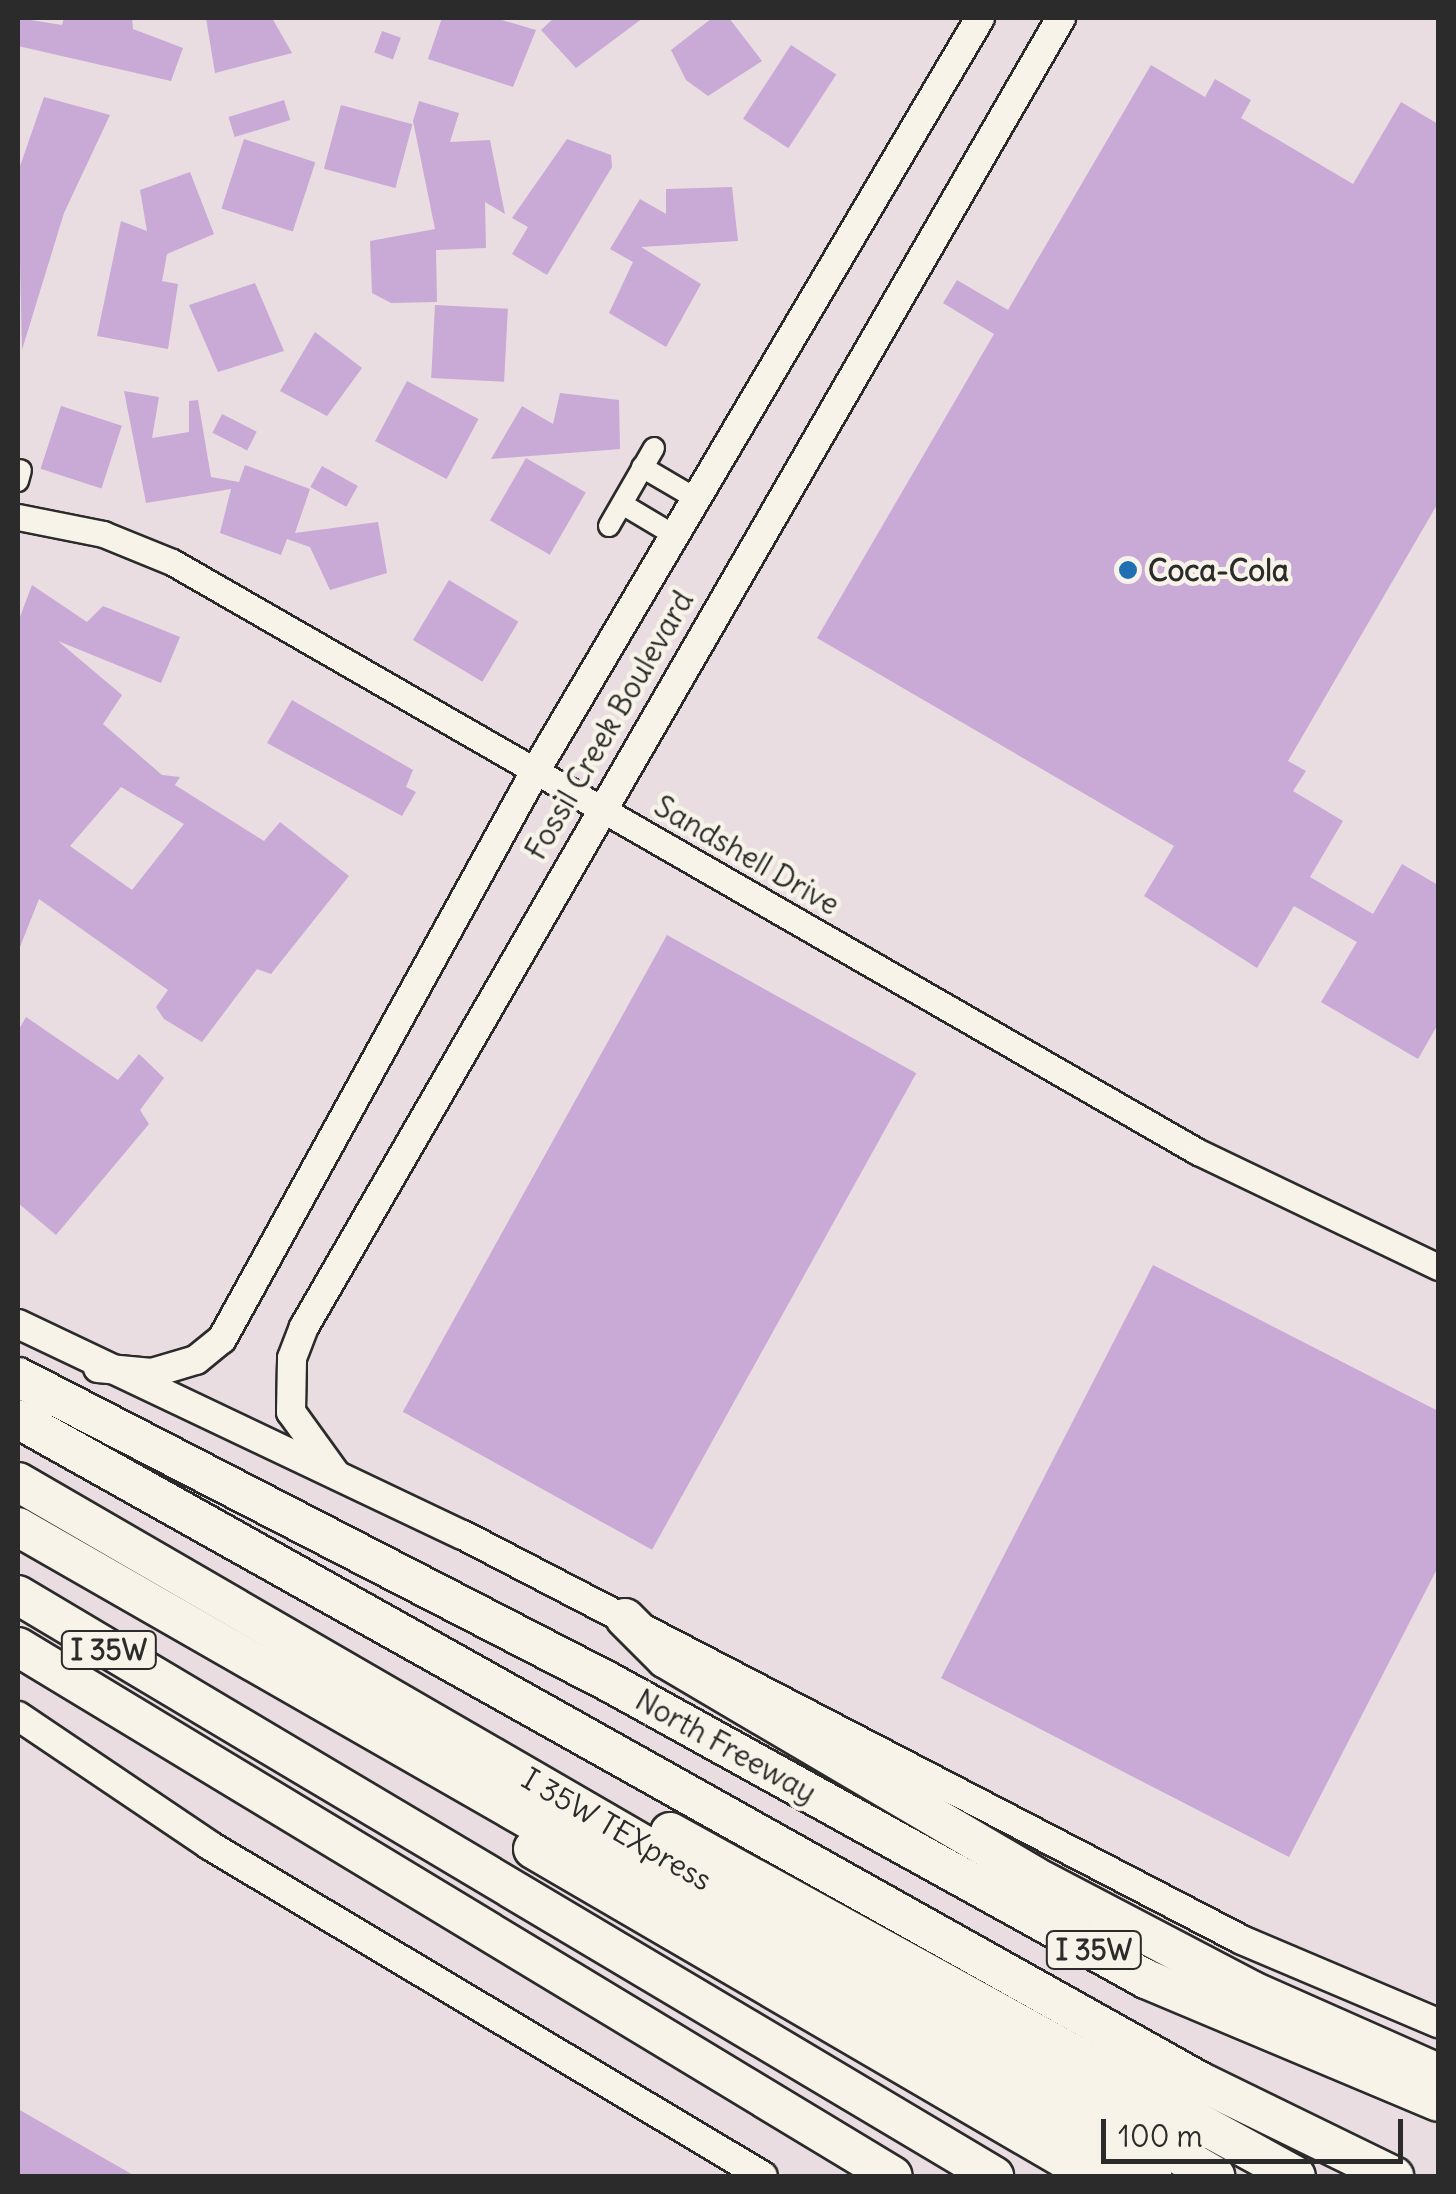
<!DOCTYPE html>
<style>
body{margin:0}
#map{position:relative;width:1456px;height:2194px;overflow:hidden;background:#e9dde2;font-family:Delius,sans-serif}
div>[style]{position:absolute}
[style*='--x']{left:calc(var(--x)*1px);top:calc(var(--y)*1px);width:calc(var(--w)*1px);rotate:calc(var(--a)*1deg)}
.building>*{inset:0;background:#c9a9d5;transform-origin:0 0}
.roads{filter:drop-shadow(2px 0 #2b2b2b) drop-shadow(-2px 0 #2b2b2b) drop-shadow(0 2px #2b2b2b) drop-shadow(0 -2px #2b2b2b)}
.minor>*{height:20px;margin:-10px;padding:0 10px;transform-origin:10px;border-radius:10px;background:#f7f3e8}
.tertiary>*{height:25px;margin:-12.5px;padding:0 12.5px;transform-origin:12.5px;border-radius:12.5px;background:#f7f3e8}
.secondary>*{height:28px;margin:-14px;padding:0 14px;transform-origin:14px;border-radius:14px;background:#f7f3e8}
.motorway>*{height:38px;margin:-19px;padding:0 19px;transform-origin:19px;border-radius:19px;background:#f7f3e8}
.dots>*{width:28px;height:28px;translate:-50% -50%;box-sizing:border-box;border:5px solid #f7f3e8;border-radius:50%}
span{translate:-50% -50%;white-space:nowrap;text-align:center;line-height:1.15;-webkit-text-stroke:9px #f7f3e8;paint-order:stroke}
.shield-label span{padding:2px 8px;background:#f7f3e8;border:2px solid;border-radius:8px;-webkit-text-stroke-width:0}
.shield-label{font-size:28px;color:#2b2b2b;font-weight:700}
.poi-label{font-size:30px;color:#2b2b2b;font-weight:700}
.left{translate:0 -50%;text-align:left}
.street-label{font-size:30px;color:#2b2b2b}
.frame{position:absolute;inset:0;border:20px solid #2b2b2b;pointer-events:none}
.scale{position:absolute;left:1101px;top:2119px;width:302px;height:45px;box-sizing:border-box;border:5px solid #2b2b2b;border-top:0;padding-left:12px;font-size:30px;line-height:35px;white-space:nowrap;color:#2b2b2b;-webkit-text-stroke:8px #f7f3e8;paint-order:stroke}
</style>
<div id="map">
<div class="building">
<i style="clip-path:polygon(18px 18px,62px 25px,64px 18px,132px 18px,133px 29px,183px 48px,171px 81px,18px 46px)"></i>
<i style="clip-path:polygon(206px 18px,272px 18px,292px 53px,215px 73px)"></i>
<i style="clip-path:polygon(442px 18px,495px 18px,536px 30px,513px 87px,428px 59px)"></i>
<i style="clip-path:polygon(554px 18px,643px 18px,576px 68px,541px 30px)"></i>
<i style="clip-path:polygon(712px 18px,729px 18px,762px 61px,708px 96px,686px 80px,671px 50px)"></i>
<i style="left:382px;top:31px;width:20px;height:23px;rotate:20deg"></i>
<i style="left:791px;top:45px;width:54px;height:88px;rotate:33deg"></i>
<i style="clip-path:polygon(1151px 65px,1205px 97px,1215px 79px,1251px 100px,1241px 118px,1353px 184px,1401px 102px,1438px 124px,1438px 503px,1288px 761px,1306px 771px,1293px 791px,1343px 821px,1310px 877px,1373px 914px,1402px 864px,1438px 885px,1438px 1024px,1418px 1059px,1321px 1002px,1357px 942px,1294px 906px,1257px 968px,1144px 896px,1174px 846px,817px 638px,994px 334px,943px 303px,957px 280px,1008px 310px)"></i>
<i style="clip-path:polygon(44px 97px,110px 115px,64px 213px,22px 350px,18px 172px)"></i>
<i style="left:284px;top:100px;width:21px;height:58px;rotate:73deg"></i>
<i style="clip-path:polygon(419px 101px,459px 113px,450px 142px,490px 140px,505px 214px,485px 202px,486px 248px,436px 250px,437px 302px,391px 303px,372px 293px,370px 241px,435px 229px,413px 121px)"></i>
<i style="left:341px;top:105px;width:74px;height:66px;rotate:15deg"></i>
<i style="left:244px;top:139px;width:75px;height:73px;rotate:18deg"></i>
<i style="clip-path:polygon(567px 139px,611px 155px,612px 167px,547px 275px,512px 254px,528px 227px,512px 218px)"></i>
<i style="clip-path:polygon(190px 172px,214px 234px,167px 254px,162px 281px,178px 284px,168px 349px,97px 336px,121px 221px,147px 231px,140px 190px)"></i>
<i style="clip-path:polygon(732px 187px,738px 241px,641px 247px,701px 284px,666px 347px,609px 313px,633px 262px,610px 249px,640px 199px,666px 214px,666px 189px)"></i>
<i style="clip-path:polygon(255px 283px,284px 351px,218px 372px,189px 305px)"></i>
<i style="left:435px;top:305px;width:73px;height:73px;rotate:3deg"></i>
<i style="clip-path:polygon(315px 332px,362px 368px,327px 416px,280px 391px)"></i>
<i style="left:407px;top:381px;width:81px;height:68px;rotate:28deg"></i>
<i style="clip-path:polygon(124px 391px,159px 397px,152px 438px,189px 432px,189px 401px,198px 400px,211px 477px,239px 482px,245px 465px,310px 489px,295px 533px,378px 522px,387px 573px,330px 590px,310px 547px,287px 539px,281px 555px,220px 533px,231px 489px,146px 503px)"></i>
<i style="clip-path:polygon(560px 393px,619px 400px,620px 449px,491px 459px,522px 406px,553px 424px)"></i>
<i style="left:61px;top:406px;width:64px;height:66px;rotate:18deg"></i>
<i style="left:222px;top:414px;width:39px;height:21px;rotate:27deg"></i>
<i style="left:526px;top:458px;width:69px;height:72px;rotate:30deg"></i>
<i style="left:322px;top:466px;width:41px;height:24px;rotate:29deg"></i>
<i style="left:449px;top:580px;width:81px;height:70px;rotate:31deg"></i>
<i style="clip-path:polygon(evenodd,32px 585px,87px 622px,103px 606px,180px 637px,161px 683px,58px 641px,122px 695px,103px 724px,162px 775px,180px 777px,175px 785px,264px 841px,280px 822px,349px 876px,271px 974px,257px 969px,202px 1042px,164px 1019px,156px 1007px,168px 990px,39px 899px,18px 952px,18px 622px,32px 585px,121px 787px,184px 824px,132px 890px,70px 846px,121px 787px)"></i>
<i style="clip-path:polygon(292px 700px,413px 770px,406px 787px,416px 792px,402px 816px,267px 743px)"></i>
<i style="left:667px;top:935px;width:285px;height:545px;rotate:29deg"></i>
<i style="clip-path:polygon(26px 1017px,118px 1080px,139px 1054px,164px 1078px,140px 1110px,149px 1124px,56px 1235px,18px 1203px,18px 1031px)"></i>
<i style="clip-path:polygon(1153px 1265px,1438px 1411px,1438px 1567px,1289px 1857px,941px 1678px)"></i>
<i style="clip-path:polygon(18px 2109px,135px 2176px,18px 2176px)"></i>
</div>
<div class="roads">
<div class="minor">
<i style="--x:642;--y:467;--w:61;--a:30.3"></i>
<i style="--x:18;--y:481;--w:11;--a:-75"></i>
<i style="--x:622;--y:504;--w:61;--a:30.8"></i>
<i style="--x:609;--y:526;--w:90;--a:-60"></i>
</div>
<div class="tertiary">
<i style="--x:18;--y:517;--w:87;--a:11.3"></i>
<i style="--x:103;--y:534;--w:74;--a:22.1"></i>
<i style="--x:172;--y:562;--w:1184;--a:29.9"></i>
<i style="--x:1198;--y:1152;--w:266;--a:25.6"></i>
</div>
<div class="secondary">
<i style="--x:18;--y:1324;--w:492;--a:25.4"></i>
<i style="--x:463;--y:1535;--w:878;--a:27.47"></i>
<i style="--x:1242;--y:1940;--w:213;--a:23"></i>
<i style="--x:98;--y:1368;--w:54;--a:5.3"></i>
<i style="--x:152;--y:1373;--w:46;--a:-16.5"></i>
<i style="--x:196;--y:1360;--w:33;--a:-39"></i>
<i style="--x:222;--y:1339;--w:650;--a:-61.11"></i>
<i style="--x:536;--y:770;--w:873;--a:-59.44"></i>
<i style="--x:335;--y:1473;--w:75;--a:-125.8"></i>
<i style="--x:291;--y:1412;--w:54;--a:-88.9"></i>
<i style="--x:292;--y:1358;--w:33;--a:-69"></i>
<i style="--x:304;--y:1327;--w:1512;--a:-59.96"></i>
<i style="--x:18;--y:1716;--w:230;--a:34"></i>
<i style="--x:209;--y:1845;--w:645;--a:30.86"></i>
</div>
<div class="motorway">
<i style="--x:18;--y:1377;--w:665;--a:27.3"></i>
<i style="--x:609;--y:1682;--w:614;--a:28.95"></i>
<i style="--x:1146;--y:1979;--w:317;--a:22.8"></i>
<i style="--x:18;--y:1419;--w:1356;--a:29.27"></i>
<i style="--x:1201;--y:2082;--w:215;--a:26"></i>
<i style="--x:18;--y:1482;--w:1384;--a:30.1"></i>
<i style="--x:18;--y:1527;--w:1307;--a:29.78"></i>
<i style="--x:18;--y:1595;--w:1136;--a:30.76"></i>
<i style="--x:625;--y:1618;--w:58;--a:45"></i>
<i style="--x:666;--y:1659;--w:427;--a:30.5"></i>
<i style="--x:1034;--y:1876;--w:247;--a:27.7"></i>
<i style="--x:1253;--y:1991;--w:202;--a:23.9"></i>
<i style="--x:18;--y:1647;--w:1022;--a:31.16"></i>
<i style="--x:670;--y:1832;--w:714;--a:28.79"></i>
<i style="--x:533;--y:1849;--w:649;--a:30.24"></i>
</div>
</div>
<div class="dots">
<i style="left:1128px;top:570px;background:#1f6fb2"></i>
</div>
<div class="shield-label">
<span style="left:109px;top:1650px">I 35W</span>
<span style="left:1094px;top:1950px">I 35W</span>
</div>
<div class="poi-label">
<span class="left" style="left:1148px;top:570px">Coca-Cola</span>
</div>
<div class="street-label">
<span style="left:609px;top:725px;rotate:-60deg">Fossil Creek Boulevard</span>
<span style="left:747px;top:855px;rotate:30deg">Sandshell Drive</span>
<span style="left:726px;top:1746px;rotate:29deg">North Freeway</span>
<span style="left:617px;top:1829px;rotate:30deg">I 35W TEXpress</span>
</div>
<div class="frame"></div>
<div class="scale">100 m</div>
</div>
